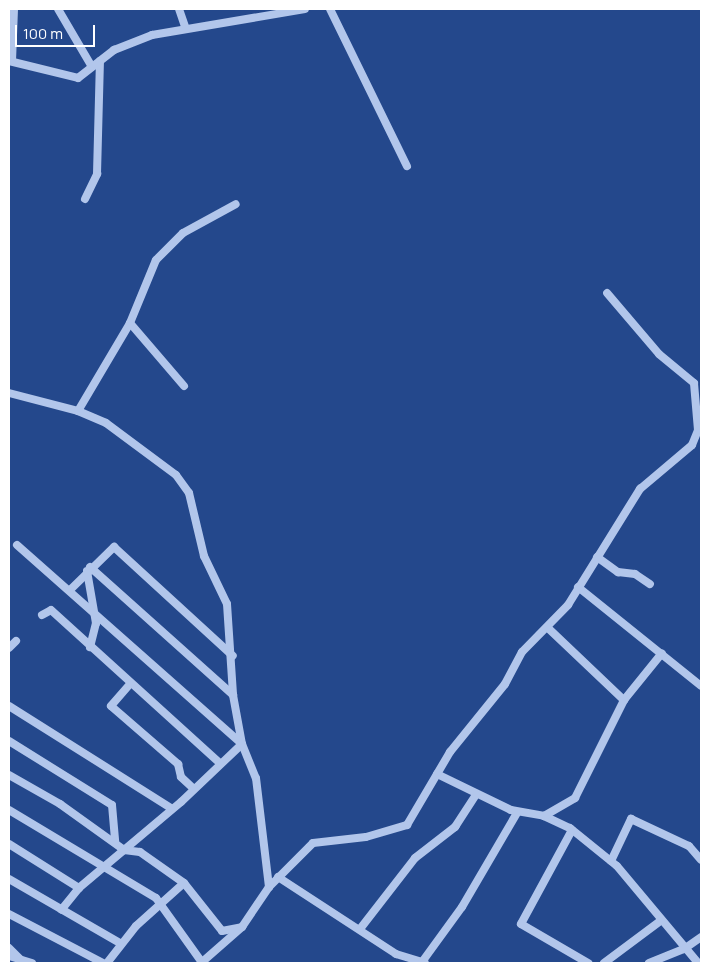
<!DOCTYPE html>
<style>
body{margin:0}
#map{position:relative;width:710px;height:972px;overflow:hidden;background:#24488c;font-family:Manrope,sans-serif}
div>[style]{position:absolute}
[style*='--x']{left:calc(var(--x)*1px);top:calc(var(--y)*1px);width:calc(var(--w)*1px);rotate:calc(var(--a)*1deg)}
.minor>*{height:8px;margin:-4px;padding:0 4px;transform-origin:4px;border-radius:4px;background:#b2c6eb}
span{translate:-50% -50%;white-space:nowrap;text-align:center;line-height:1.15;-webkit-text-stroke:4px #24488c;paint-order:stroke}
.frame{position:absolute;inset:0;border:10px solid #fff;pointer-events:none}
.scale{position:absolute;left:15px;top:25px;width:80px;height:22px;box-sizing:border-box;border:2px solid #fff;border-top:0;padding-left:6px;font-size:15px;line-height:18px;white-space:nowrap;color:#fff;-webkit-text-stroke:4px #24488c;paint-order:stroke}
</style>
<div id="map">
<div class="minor">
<i style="--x:58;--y:9;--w:67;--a:59.6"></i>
<i style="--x:179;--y:9;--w:21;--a:71"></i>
<i style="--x:330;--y:9;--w:175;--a:63.9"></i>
<i style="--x:9;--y:61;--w:71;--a:13.8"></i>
<i style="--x:78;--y:78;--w:46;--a:-37.9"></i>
<i style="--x:114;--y:50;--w:41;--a:-21.5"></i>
<i style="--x:152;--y:35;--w:155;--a:-9.6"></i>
<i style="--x:12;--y:61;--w:52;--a:-87.8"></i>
<i style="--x:85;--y:199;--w:28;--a:-64"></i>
<i style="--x:97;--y:174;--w:113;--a:-88.5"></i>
<i style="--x:130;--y:323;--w:83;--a:49.4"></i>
<i style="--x:9;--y:393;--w:71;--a:14.6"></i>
<i style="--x:78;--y:411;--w:30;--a:23"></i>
<i style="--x:106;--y:423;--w:87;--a:36.6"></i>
<i style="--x:176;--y:475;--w:22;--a:54"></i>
<i style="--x:189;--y:493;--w:65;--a:76.6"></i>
<i style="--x:204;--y:556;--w:53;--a:64.4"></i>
<i style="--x:227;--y:604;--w:91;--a:86.2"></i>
<i style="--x:233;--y:695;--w:50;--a:79.6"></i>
<i style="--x:242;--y:744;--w:37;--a:68"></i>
<i style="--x:256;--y:778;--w:110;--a:83.2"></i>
<i style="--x:78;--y:411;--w:102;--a:-59.4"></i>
<i style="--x:130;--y:323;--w:68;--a:-67.6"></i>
<i style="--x:156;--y:260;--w:38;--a:-45"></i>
<i style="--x:183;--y:233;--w:60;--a:-28.7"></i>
<i style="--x:17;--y:545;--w:300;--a:41.5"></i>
<i style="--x:242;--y:744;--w:84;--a:136.4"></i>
<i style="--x:181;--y:802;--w:133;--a:139.9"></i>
<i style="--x:79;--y:888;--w:28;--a:129"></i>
<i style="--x:597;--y:557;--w:26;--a:36"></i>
<i style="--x:618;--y:572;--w:17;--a:7"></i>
<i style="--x:635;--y:574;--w:18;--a:34"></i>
<i style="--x:90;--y:567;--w:192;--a:41.8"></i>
<i style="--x:87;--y:571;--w:53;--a:80.2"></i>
<i style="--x:96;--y:623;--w:25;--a:104"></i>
<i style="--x:578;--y:587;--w:158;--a:38.8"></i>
<i style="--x:70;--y:590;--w:62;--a:-44.3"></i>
<i style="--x:114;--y:547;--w:161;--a:42.5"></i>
<i style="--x:42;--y:615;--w:10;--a:-29"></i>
<i style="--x:51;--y:610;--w:228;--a:42.2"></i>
<i style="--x:548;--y:628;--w:105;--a:43.5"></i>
<i style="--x:9;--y:648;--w:10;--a:-45"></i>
<i style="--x:130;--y:684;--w:29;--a:131"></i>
<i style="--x:111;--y:706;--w:89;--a:40.9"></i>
<i style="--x:178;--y:764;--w:13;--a:77"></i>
<i style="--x:181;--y:777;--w:16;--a:43"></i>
<i style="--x:9;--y:706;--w:191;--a:32.2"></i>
<i style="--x:9;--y:741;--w:121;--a:31.9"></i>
<i style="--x:112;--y:805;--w:37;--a:85"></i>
<i style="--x:437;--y:774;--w:82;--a:25.9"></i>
<i style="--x:511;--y:810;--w:34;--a:10"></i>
<i style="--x:544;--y:816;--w:29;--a:25"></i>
<i style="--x:570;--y:828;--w:60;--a:39"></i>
<i style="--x:617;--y:866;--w:126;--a:50.1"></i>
<i style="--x:9;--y:775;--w:59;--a:29.6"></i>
<i style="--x:60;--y:804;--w:79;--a:35.7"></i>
<i style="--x:124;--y:850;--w:16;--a:7"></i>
<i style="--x:140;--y:852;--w:54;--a:35.2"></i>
<i style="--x:184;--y:883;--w:61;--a:51.6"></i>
<i style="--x:222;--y:931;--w:20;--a:-11"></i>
<i style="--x:9;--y:810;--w:171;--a:30.9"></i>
<i style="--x:156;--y:898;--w:77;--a:54.5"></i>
<i style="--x:544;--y:816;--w:36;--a:-30"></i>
<i style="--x:575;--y:798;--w:110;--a:-63.4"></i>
<i style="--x:624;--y:700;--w:60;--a:-51"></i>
<i style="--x:572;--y:830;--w:107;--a:118.5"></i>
<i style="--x:521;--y:924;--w:78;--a:30.2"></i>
<i style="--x:9;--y:844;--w:83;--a:32.2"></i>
<i style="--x:611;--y:861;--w:47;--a:-64.5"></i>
<i style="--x:631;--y:819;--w:64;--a:25"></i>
<i style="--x:689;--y:846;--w:18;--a:49"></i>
<i style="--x:278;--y:877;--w:141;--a:33.1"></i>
<i style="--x:396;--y:954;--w:30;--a:17"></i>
<i style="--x:9;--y:879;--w:128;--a:30"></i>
<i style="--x:9;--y:914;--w:106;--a:27.5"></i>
<i style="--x:360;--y:929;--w:90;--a:-52.2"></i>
<i style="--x:415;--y:858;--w:51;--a:-37.8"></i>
<i style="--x:455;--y:827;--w:38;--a:-57"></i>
<i style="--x:9;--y:948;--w:16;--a:45"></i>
<i style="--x:9;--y:956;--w:24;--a:17"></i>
<i style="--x:422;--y:962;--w:68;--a:-54"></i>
<i style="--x:462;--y:907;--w:109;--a:-59.7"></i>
<i style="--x:107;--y:963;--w:47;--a:-51.9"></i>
<i style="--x:136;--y:926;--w:64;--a:-41.9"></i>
<i style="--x:201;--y:963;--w:55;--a:-41.3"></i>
<i style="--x:242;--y:927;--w:48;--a:-56"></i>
<i style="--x:269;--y:887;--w:62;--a:-45"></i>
<i style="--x:313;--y:843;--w:53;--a:-6.5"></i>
<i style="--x:366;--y:837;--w:43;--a:-16.3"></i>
<i style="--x:407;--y:825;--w:85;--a:-59.5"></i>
<i style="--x:450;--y:752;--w:87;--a:-51"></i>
<i style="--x:505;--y:684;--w:36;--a:-62"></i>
<i style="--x:522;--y:652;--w:66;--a:-45.6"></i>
<i style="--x:568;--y:605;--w:137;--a:-58.2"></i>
<i style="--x:640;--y:489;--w:68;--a:-40.2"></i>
<i style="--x:692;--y:445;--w:16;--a:-68"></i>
<i style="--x:698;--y:430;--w:47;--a:-94.9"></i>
<i style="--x:694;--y:383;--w:45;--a:-140.4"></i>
<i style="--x:659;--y:354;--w:80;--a:-130.4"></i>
<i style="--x:604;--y:963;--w:69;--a:-36.7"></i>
<i style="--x:649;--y:963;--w:38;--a:-22"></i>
<i style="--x:684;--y:949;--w:21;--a:-35"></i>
</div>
<div class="frame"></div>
<div class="scale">100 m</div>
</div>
